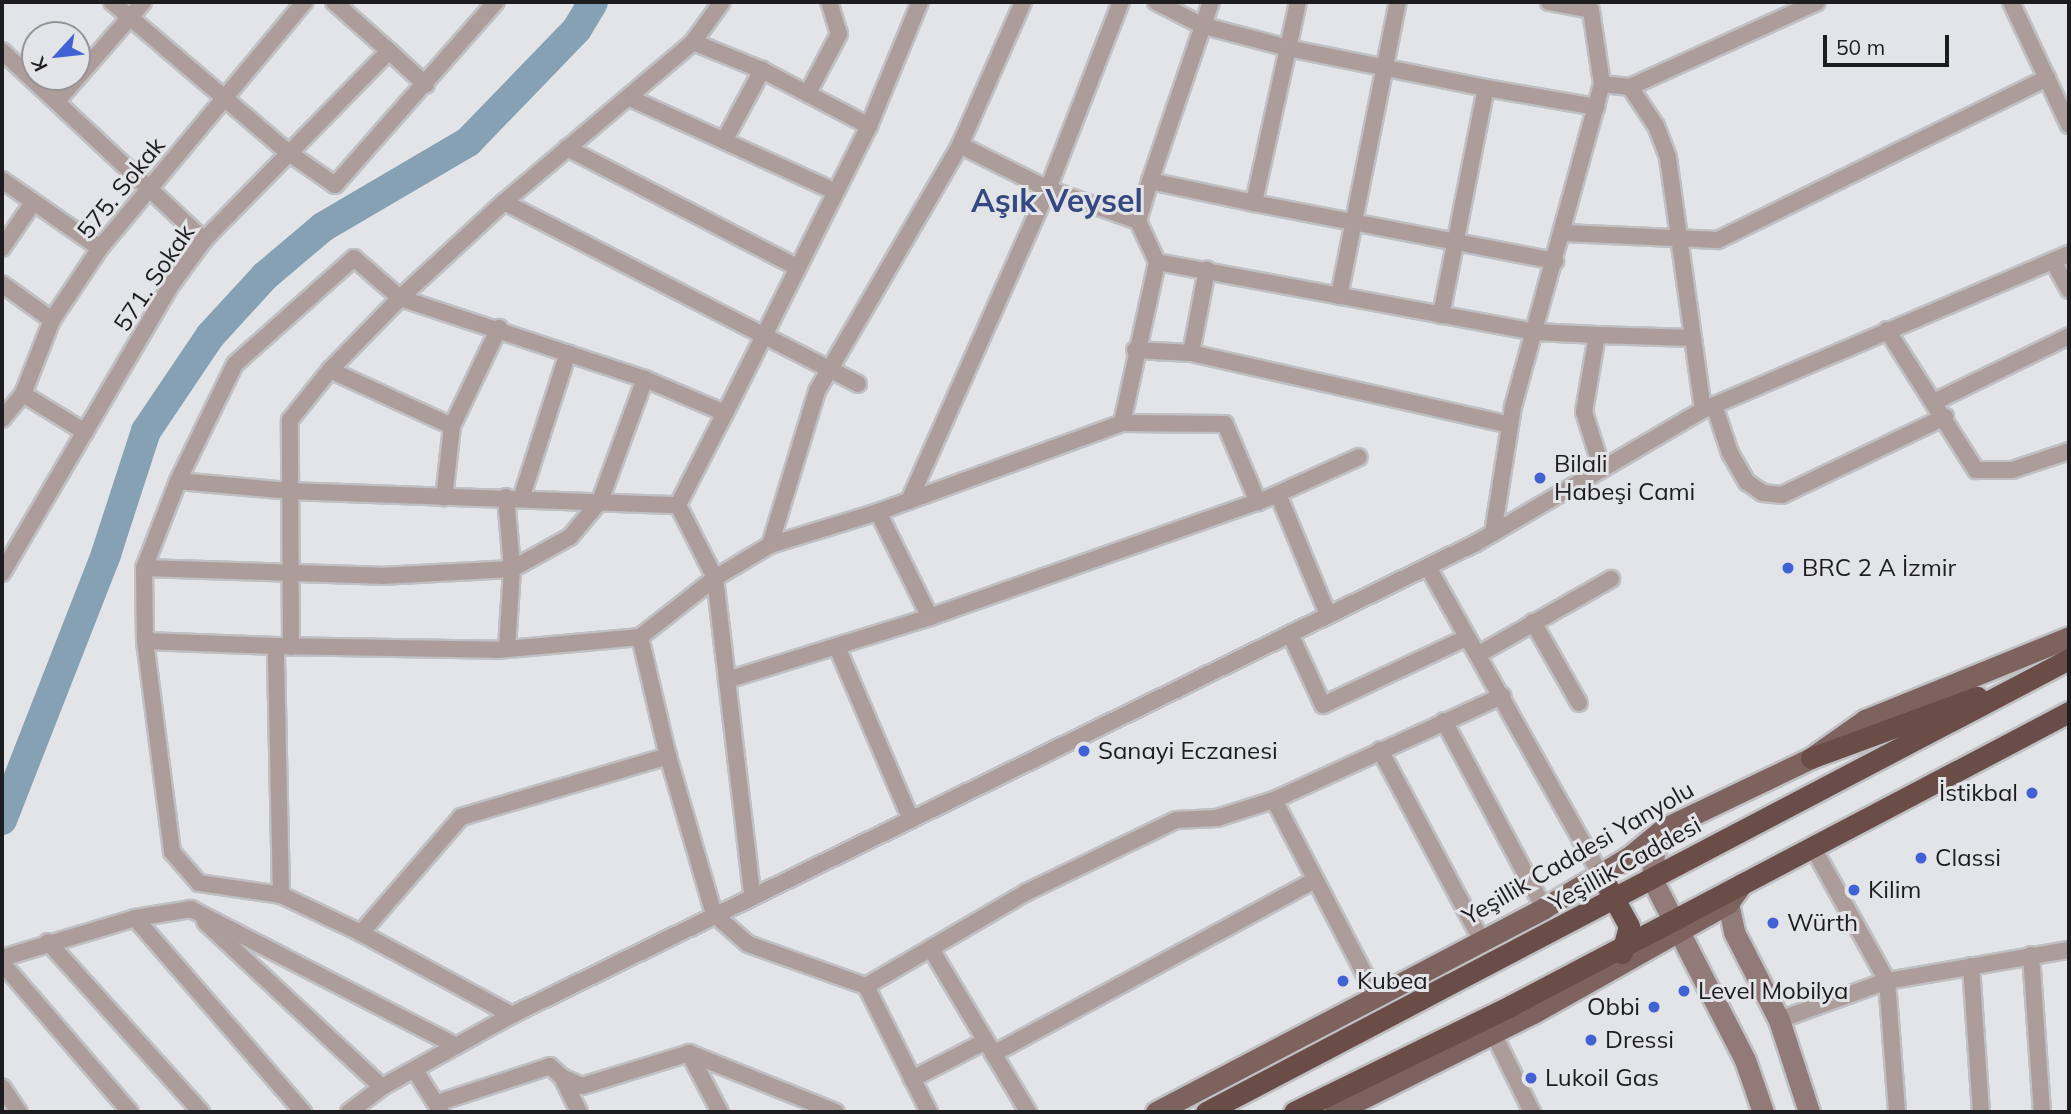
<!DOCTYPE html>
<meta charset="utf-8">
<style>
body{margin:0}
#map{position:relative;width:2071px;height:1114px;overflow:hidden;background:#e3e4e7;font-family:Mulish,sans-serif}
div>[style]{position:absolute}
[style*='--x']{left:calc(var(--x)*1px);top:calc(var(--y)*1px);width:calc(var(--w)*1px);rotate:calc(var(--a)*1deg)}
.river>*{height:30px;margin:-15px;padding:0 15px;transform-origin:15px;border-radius:15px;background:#86a0b4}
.roads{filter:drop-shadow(2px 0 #bfc0c3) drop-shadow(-2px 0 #bfc0c3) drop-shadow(0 2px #bfc0c3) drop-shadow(0 -2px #bfc0c3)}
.street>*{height:16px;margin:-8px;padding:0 8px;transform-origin:8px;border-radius:8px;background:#ad9d9a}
.secondary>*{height:21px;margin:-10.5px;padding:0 10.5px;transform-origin:10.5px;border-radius:10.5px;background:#917a77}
.primary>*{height:21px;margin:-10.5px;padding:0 10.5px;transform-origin:10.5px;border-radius:10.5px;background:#7d625e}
.highway>*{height:21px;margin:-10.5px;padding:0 10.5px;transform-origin:10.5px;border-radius:10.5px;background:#6b4d48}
.dots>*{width:19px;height:19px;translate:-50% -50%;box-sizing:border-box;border:4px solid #e3e4e7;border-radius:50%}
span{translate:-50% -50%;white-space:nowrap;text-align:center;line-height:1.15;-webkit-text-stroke:6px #e3e4e7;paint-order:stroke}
.street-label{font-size:24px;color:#1d1d1f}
.poi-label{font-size:24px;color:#1d1d1f}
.left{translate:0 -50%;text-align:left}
.right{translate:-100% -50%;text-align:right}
.district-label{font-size:32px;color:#344882;font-weight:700}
.frame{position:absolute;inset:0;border:4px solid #1d1d1f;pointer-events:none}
.north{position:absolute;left:21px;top:21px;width:70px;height:70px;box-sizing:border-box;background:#e3e4e7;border:2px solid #949497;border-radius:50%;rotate:243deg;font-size:19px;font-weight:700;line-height:28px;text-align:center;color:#1d1d1f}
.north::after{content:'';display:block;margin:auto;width:24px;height:32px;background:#4062d4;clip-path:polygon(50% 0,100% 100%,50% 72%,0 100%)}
.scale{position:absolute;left:1823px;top:35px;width:126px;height:32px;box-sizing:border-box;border:4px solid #1d1d1f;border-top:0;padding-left:9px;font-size:21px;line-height:24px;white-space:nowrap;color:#1d1d1f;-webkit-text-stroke:5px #e3e4e7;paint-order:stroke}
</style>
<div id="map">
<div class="river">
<i style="--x:2;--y:820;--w:286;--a:-68.6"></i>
<i style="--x:106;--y:554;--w:129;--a:-72"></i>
<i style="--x:146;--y:431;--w:115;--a:-56"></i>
<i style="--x:210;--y:336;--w:81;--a:-47.5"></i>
<i style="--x:265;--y:276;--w:76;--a:-40.2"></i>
<i style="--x:323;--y:227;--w:168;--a:-30.4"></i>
<i style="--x:468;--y:142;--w:157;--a:-46"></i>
<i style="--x:577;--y:29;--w:31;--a:-59"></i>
</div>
<div class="roads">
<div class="street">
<i style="--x:112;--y:2;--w:233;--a:40.5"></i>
<i style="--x:289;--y:153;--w:56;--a:34.8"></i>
<i style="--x:335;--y:185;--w:244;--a:-48.7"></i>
<i style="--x:334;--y:2;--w:74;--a:41.7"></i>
<i style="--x:920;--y:2;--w:134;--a:112.4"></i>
<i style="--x:869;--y:126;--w:321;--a:116.6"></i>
<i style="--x:725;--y:413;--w:87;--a:-157"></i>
<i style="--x:645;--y:379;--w:258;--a:-161.7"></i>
<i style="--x:400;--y:298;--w:61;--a:-139"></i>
<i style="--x:354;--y:258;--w:159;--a:138.3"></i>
<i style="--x:235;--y:364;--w:130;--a:116"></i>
<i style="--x:178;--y:481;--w:93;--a:111.3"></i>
<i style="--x:144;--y:568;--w:73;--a:89.2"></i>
<i style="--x:145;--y:641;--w:213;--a:82.7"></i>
<i style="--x:172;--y:852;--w:41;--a:48.9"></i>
<i style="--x:199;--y:883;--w:83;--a:8.3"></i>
<i style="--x:281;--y:895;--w:249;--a:-91.2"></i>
<i style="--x:276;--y:646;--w:221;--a:1"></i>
<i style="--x:497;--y:650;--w:144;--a:-5.2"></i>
<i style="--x:640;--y:637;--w:122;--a:76.8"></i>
<i style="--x:668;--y:756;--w:165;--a:73.8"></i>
<i style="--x:714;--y:914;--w:45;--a:41.4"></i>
<i style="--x:748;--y:944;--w:125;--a:19.6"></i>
<i style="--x:866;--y:986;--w:141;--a:63.4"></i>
<i style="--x:1156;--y:2;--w:51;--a:27.1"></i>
<i style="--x:1201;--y:25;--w:90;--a:14.8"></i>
<i style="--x:1288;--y:48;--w:47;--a:-77.7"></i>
<i style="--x:1211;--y:2;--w:189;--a:108.8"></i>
<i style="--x:1150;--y:181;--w:106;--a:11.9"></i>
<i style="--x:2011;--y:2;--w:136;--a:64.8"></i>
<i style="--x:693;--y:42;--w:74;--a:22.1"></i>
<i style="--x:762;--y:70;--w:121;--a:27.6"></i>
<i style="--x:2;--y:51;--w:277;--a:43.1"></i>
<i style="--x:1630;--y:87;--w:205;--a:-24.4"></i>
<i style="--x:1486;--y:88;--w:202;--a:-168.6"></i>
<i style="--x:1288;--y:48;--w:159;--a:102.4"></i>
<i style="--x:1254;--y:203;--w:307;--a:10.9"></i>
<i style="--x:808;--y:93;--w:67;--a:-62.3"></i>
<i style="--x:839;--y:34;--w:34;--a:-107"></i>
<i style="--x:630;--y:98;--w:226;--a:24.5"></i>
<i style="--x:57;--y:101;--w:131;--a:-49"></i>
<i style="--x:724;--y:141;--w:81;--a:-61.8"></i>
<i style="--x:960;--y:145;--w:156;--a:-66.2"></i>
<i style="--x:567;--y:148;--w:259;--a:27.4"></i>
<i style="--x:2;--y:180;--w:119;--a:34.8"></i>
<i style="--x:504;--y:202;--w:248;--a:-40.2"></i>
<i style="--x:693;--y:42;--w:49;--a:-54.1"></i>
<i style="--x:1564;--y:233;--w:154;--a:2.6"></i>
<i style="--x:1718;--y:240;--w:367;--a:-26.2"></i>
<i style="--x:2;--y:248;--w:53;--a:-55.7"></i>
<i style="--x:2053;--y:261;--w:33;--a:61"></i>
<i style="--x:1157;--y:262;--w:384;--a:10.5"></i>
<i style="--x:1535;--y:332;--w:62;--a:2.8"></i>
<i style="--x:1597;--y:335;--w:78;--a:99.6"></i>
<i style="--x:1584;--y:412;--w:60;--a:72.5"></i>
<i style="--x:2;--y:284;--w:62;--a:35.8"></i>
<i style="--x:1339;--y:296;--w:300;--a:-78.7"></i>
<i style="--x:1441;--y:315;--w:231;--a:-78.8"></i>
<i style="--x:1486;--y:88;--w:112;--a:9.8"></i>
<i style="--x:1887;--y:330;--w:166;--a:57.6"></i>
<i style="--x:1976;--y:470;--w:36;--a:0"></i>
<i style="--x:2012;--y:470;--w:60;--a:-18.4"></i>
<i style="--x:1597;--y:335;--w:95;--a:1.8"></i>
<i style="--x:1135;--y:350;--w:56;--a:3.1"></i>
<i style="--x:1191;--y:353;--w:327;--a:12.7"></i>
<i style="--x:1191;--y:353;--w:85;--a:-79.1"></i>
<i style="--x:330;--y:370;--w:134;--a:24.7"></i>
<i style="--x:452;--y:426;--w:72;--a:96.3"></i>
<i style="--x:23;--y:394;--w:73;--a:31.5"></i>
<i style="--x:1936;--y:401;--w:148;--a:-26"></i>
<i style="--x:1714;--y:405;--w:51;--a:71.6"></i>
<i style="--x:1730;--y:453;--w:34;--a:60"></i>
<i style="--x:1747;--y:482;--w:19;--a:35"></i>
<i style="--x:1763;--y:493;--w:19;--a:6"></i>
<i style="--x:1782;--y:495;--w:181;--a:-25.6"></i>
<i style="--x:1703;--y:410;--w:398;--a:-23.1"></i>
<i style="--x:725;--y:413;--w:103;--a:117.1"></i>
<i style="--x:678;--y:505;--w:82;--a:63.1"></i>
<i style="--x:715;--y:578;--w:319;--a:83.3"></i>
<i style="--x:2;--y:419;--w:33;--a:-50"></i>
<i style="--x:23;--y:394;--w:79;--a:-68.6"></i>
<i style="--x:52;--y:320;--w:87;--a:-56.3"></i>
<i style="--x:100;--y:248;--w:320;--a:-50.3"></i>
<i style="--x:1122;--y:423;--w:165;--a:-77.7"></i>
<i style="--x:1157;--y:262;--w:45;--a:-114.9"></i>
<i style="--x:452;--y:426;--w:109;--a:-64.4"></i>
<i style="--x:178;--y:481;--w:111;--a:5.1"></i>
<i style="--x:289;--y:491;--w:389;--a:2.1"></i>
<i style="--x:1278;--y:494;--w:131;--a:67.5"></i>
<i style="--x:506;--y:497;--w:72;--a:85.2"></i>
<i style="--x:512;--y:569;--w:80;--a:93.6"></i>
<i style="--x:521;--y:499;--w:153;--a:-72.2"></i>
<i style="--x:909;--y:501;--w:342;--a:-66"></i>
<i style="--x:1048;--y:189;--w:201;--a:-68.7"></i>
<i style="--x:878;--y:512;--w:117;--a:63.7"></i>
<i style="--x:1493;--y:533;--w:128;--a:-81"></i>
<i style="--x:1513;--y:407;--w:335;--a:-74.6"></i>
<i style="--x:770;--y:545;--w:161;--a:-73"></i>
<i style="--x:817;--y:391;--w:285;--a:-59.8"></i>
<i style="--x:960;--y:145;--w:98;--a:26.6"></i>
<i style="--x:1048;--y:189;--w:96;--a:19.6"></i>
<i style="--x:1138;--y:221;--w:42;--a:-73.3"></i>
<i style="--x:1428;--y:567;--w:353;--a:60.7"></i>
<i style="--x:144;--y:568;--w:237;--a:1.9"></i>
<i style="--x:381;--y:576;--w:131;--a:-3.1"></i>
<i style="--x:512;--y:569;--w:66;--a:-28.9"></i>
<i style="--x:570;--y:537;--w:47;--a:-50.2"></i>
<i style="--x:600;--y:501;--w:130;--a:-69.8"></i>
<i style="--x:2;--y:573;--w:334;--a:-59.6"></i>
<i style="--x:171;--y:285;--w:56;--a:-53.7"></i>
<i style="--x:204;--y:240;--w:264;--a:-45.6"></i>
<i style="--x:389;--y:51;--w:50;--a:42.6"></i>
<i style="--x:1533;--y:622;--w:93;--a:60.4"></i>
<i style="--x:1290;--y:634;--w:78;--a:65.1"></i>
<i style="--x:1323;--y:705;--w:158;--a:-25.1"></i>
<i style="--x:640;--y:637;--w:95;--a:-38.2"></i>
<i style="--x:715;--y:578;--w:64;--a:-31"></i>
<i style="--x:770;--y:545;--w:113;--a:-17"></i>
<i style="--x:878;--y:512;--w:260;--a:-20"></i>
<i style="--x:1122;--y:423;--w:103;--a:0.6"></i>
<i style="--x:1225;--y:424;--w:85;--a:67.1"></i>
<i style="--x:145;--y:641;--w:131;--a:2.2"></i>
<i style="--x:291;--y:647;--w:227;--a:-90.3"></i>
<i style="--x:290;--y:420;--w:64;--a:-51.3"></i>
<i style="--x:330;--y:370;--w:100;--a:-45.8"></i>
<i style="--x:400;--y:298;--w:142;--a:-42.7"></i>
<i style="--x:504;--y:202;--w:398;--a:27.2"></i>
<i style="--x:837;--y:647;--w:188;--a:66.8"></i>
<i style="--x:1479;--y:654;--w:152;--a:-29.6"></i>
<i style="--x:727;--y:680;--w:213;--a:-17.2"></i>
<i style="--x:930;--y:617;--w:364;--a:-19.4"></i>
<i style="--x:1273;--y:496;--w:94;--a:-24.4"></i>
<i style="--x:1444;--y:721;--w:212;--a:61.9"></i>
<i style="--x:1380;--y:750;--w:217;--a:61.9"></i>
<i style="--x:1274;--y:800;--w:221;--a:62.5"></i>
<i style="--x:1812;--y:846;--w:154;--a:60.9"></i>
<i style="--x:1887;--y:981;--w:131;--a:85.6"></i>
<i style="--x:281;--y:895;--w:89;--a:25.4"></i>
<i style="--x:361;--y:933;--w:172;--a:28.5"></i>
<i style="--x:135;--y:918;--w:257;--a:49.1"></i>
<i style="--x:205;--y:922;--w:242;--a:43"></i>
<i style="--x:361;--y:933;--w:153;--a:-49.2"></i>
<i style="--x:461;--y:817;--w:216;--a:-16.4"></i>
<i style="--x:48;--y:942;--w:229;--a:48"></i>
<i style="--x:931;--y:949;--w:190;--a:59.2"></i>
<i style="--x:2031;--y:955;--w:157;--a:86"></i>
<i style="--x:2;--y:958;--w:139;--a:-16.7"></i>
<i style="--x:135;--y:918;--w:57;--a:-9.1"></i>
<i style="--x:191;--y:909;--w:298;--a:27.3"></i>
<i style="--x:2;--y:963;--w:196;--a:49.3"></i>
<i style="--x:1971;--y:966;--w:146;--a:86.1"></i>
<i style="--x:866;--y:986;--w:186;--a:-30.3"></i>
<i style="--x:1027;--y:892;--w:165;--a:-25.8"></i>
<i style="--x:1176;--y:820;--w:41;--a:-2.8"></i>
<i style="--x:1217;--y:818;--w:60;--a:-17.5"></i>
<i style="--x:1274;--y:800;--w:251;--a:-24.5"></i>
<i style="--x:1779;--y:1020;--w:115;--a:-19.9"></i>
<i style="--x:1887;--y:981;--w:185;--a:-9.7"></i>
<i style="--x:1493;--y:1033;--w:88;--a:63.7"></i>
<i style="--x:689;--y:1053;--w:67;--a:62.3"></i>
<i style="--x:993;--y:1054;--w:366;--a:-28.4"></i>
<i style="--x:416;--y:1072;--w:47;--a:58"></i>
<i style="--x:562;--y:1077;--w:39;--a:64"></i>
<i style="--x:912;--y:1079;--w:83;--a:-27.2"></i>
<i style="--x:2;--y:1087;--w:30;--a:56"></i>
<i style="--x:437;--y:1103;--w:119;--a:-18.1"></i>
<i style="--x:550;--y:1066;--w:16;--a:43"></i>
<i style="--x:562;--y:1077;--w:22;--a:24"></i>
<i style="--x:582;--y:1086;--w:112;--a:-17.1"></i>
<i style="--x:689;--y:1053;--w:158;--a:21.9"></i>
<i style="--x:349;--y:1112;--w:41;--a:-37.1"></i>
<i style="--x:382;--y:1087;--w:149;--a:-29"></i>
<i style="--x:512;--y:1015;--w:1073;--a:-26.09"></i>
<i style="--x:1476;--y:543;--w:263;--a:-30.4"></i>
<i style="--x:1703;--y:410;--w:255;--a:-97.9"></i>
<i style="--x:1668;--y:157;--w:33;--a:-111"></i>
<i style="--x:1656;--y:126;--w:47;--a:-123.7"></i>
<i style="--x:1630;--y:87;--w:28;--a:-174"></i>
<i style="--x:1602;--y:84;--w:75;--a:-98.5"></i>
<i style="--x:1591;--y:10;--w:43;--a:-169.2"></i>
</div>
<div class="secondary">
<i style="--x:1663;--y:829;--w:25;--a:111"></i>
<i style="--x:1654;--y:852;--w:27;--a:94"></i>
<i style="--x:1652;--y:879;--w:203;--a:62.8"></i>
<i style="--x:1745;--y:1060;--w:55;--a:70.9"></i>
<i style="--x:1728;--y:903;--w:30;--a:78"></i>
<i style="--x:1734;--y:932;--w:99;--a:62.9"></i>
<i style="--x:1779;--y:1020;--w:97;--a:71.9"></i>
</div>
<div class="primary">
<i style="--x:1156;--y:1112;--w:438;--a:-27.7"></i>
<i style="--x:1544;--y:908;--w:99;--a:-31"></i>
<i style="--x:1629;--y:857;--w:44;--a:-39.5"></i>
<i style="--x:1663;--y:829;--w:164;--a:-25.6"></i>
<i style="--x:1811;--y:758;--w:66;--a:-35.1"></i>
<i style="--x:1865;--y:720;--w:220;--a:-22.1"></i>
<i style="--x:1335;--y:1112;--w:221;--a:-26.6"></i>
<i style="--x:1533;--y:1013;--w:224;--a:-29.4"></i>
<i style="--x:1728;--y:903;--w:24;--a:-54"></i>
</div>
<div class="highway">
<i style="--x:1811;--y:758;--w:177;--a:-20.2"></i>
<i style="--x:1601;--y:875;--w:58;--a:61.2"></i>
<i style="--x:1629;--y:926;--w:28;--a:105"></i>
<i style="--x:1206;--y:1112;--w:975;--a:-27.7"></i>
<i style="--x:1294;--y:1112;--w:241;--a:-26.1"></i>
<i style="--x:1510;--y:1006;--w:632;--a:-27.74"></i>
</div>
</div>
<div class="dots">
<i style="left:1540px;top:478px;background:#4062d4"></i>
<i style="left:1788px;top:568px;background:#4062d4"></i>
<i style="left:1084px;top:751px;background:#4062d4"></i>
<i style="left:2032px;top:793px;background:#4062d4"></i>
<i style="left:1921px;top:858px;background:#4062d4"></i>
<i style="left:1854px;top:890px;background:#4062d4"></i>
<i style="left:1773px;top:923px;background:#4062d4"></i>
<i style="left:1343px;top:981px;background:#4062d4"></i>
<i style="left:1684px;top:991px;background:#4062d4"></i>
<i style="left:1654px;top:1007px;background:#4062d4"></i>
<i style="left:1591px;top:1040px;background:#4062d4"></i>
<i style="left:1531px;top:1078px;background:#4062d4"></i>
</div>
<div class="street-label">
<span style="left:121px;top:188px;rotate:-51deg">575. Sokak</span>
<span style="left:154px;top:278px;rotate:-56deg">571. Sokak</span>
<span style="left:1578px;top:853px;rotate:-30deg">Yeşillik Caddesi Yanyolu</span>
<span style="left:1625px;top:864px;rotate:-29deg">Yeşillik Caddesi</span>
</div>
<div class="poi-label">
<span class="left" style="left:1554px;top:478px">Bilali<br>Habeşi Cami</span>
<span class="left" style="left:1802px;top:568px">BRC 2 A İzmir</span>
<span class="left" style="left:1098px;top:751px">Sanayi Eczanesi</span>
<span class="right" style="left:2018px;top:793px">İstikbal</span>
<span class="left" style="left:1935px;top:858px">Classi</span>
<span class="left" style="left:1868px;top:890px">Kilim</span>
<span class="left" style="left:1787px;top:923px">Würth</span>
<span class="left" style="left:1357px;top:981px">Kubea</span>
<span class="left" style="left:1698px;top:991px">Level Mobilya</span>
<span class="right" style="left:1640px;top:1007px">Obbi</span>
<span class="left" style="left:1605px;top:1040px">Dressi</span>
<span class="left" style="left:1545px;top:1078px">Lukoil Gas</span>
</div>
<div class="district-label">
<span style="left:1057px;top:200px">Aşık Veysel</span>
</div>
<div class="frame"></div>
<div class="north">K</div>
<div class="scale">50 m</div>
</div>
